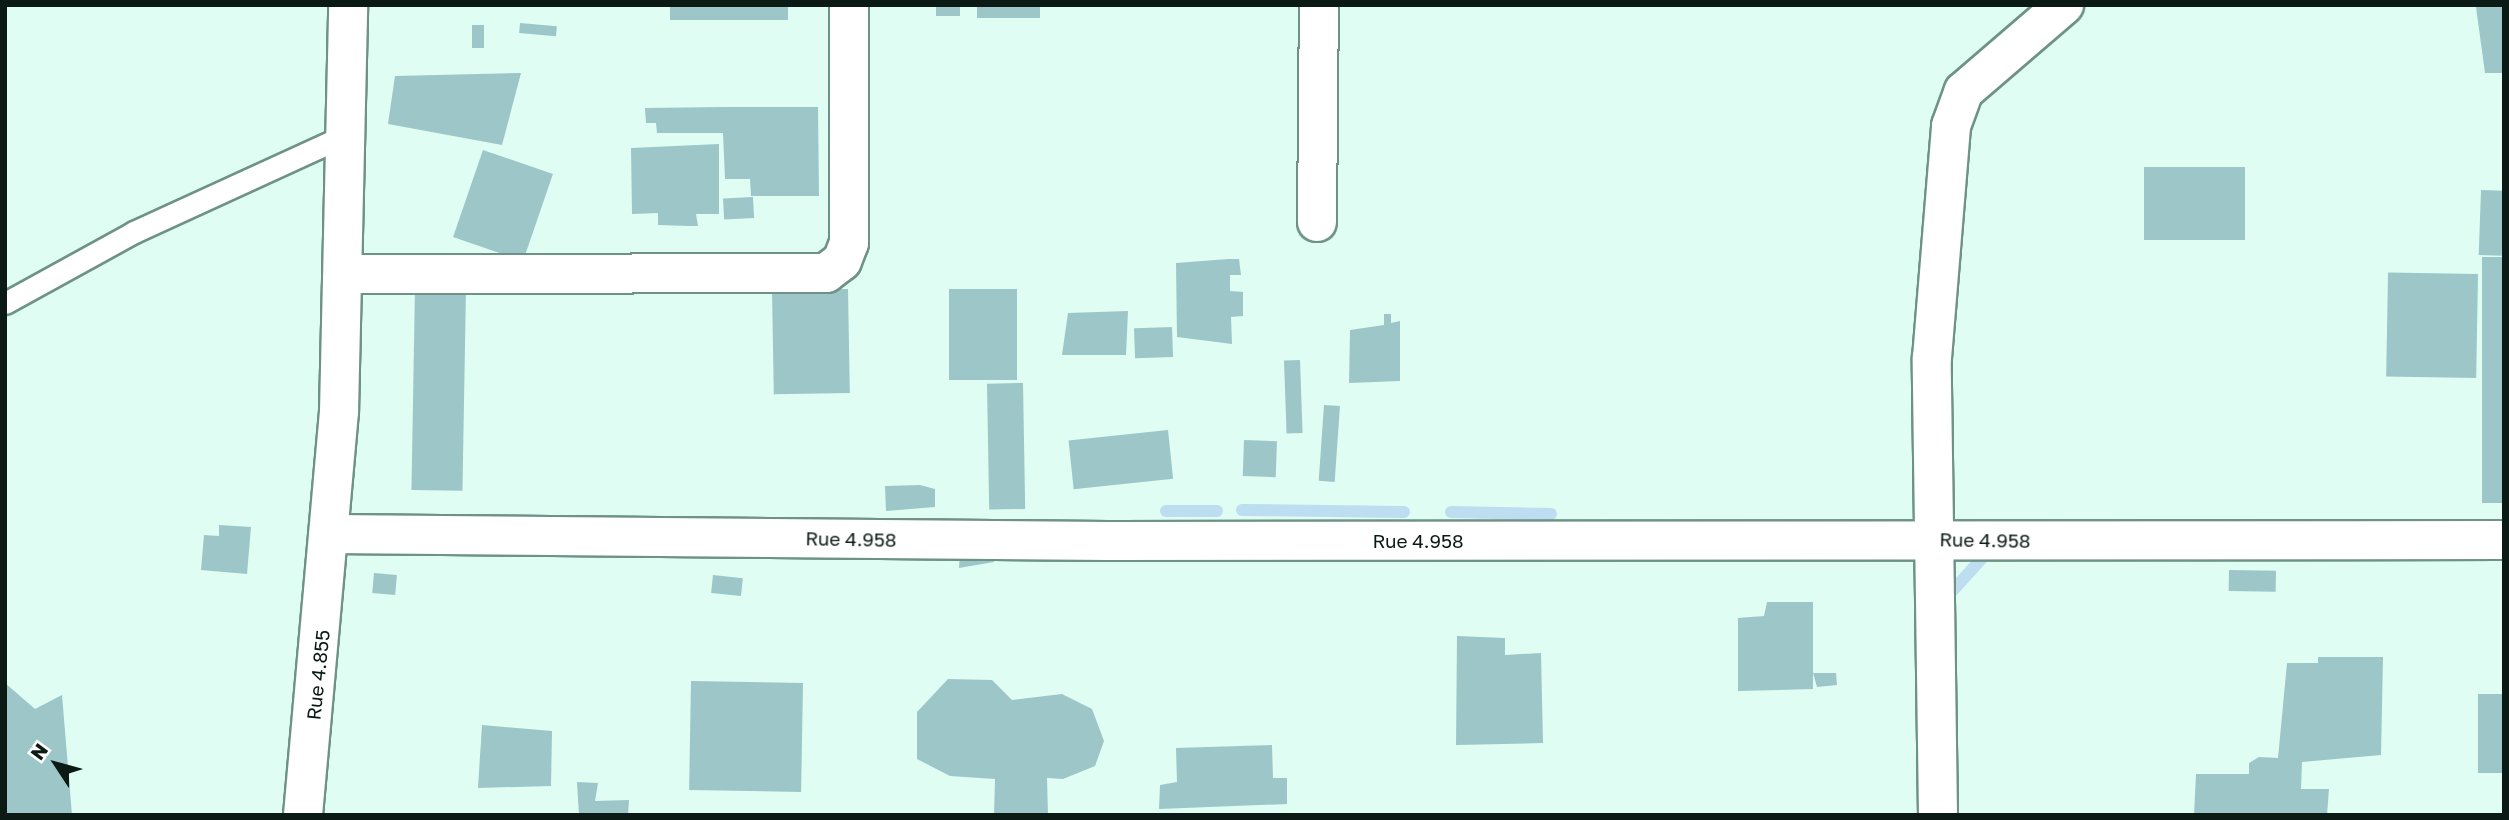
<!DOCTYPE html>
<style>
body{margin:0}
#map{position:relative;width:2509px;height:820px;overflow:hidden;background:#dffdf2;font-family:"Golos Text",sans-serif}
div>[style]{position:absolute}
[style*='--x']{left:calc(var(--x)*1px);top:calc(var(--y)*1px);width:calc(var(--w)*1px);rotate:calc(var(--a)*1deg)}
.stream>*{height:12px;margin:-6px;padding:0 6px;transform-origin:6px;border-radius:6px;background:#bdddf0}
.building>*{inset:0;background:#9dc6c9;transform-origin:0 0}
.roads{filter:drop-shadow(2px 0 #6e9286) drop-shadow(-2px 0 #6e9286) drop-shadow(0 2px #6e9286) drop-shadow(0 -2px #6e9286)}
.service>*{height:21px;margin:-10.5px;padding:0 10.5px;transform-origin:10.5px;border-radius:10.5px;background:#fff}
.minor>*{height:38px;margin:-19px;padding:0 19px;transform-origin:19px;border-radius:19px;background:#fff}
span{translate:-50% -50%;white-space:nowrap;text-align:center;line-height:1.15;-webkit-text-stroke:6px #fff;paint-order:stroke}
.street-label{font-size:19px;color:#0c1a16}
.frame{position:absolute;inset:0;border:7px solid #0c1a16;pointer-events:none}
.north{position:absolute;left:21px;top:729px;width:70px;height:70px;-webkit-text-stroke:5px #fff;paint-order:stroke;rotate:306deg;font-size:19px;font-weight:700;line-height:28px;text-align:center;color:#0c1a16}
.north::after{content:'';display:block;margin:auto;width:24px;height:32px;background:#0c1a16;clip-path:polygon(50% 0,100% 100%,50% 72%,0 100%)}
</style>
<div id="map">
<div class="stream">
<i style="--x:1242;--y:510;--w:162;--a:0.7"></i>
<i style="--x:1166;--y:511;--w:51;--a:0"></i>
<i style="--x:1451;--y:512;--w:100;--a:1.1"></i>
<i style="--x:1946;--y:598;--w:58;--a:-47.8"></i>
</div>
<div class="building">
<i style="left:670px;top:5px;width:118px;height:15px"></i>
<i style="left:936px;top:5px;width:24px;height:11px"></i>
<i style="left:977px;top:5px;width:63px;height:13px"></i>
<i style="clip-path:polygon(2476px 7px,2504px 7px,2504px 73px,2485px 73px)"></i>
<i style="left:520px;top:23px;width:37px;height:10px;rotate:5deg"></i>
<i style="left:472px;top:25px;width:12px;height:23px"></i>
<i style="clip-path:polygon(521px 73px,502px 145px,388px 124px,395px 76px)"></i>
<i style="clip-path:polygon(726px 107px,818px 107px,819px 196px,751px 196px,750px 179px,725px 179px,723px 133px,657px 133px,656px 123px,646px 123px,645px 108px)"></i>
<i style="clip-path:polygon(719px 144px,719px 214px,696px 214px,698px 226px,688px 226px,658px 225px,658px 213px,632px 214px,631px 148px)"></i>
<i style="left:483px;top:150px;width:74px;height:92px;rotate:19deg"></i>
<i style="left:2245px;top:167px;width:73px;height:101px;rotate:90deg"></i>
<i style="left:2481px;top:190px;width:23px;height:65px;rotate:2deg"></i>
<i style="left:753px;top:197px;width:21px;height:30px;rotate:87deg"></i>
<i style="left:2482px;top:257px;width:22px;height:246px"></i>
<i style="clip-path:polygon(1228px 259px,1239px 259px,1241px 275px,1230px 275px,1230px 291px,1243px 292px,1243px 316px,1231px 317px,1232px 344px,1177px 337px,1176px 263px)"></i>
<i style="left:2478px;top:274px;width:104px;height:90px;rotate:91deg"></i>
<i style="left:415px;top:287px;width:51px;height:203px;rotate:1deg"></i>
<i style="left:848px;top:289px;width:104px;height:76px;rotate:89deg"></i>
<i style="left:949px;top:289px;width:68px;height:91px"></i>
<i style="clip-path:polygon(1128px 311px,1126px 355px,1062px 355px,1068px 313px)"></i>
<i style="clip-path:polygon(1384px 314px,1391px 314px,1391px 323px,1400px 321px,1400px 381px,1349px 383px,1350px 330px,1384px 325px)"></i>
<i style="left:1172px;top:327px;width:30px;height:38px;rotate:88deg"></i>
<i style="left:1300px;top:360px;width:73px;height:16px;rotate:88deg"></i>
<i style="left:1023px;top:383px;width:126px;height:36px;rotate:89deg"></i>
<i style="left:1324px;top:405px;width:16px;height:76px;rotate:4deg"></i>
<i style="left:1168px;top:430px;width:49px;height:100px;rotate:84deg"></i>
<i style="left:1244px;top:440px;width:33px;height:36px;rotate:2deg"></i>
<i style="clip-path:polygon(920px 485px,935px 489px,935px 507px,886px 511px,885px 486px)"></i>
<i style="clip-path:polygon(219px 525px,251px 527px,247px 574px,201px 570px,204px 535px,219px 536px)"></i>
<i style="clip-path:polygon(960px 552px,994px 553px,994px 562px,959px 568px)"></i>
<i style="left:2229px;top:570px;width:47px;height:21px;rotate:1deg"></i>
<i style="left:374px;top:573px;width:23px;height:20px;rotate:5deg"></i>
<i style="left:713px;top:575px;width:30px;height:18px;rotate:6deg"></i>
<i style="clip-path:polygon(1767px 602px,1813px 602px,1813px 673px,1836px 673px,1837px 685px,1817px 687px,1813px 673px,1813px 689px,1738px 691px,1738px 618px,1764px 616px)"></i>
<i style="clip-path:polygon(1457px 636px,1505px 638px,1505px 655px,1541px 653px,1543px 743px,1456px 745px)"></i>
<i style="clip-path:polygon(2318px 657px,2383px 657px,2381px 755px,2302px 762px,2301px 789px,2329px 789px,2327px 815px,2194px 815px,2196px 774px,2249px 774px,2249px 763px,2259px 757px,2278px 758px,2287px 663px,2318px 663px)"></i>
<i style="clip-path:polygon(948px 679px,992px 680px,1012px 700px,1062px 694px,1092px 709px,1104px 741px,1095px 766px,1063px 779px,1047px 778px,1048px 815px,994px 815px,995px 779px,950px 776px,917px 759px,917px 712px)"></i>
<i style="clip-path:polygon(5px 683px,35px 709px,62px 695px,72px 815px,5px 815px)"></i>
<i style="left:803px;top:683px;width:109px;height:112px;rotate:91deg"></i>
<i style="left:2478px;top:694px;width:26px;height:79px"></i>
<i style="clip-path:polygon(482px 725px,552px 731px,551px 786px,478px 788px)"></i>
<i style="clip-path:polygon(1272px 745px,1273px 778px,1287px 778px,1287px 804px,1159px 809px,1160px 785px,1177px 782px,1176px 748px)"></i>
<i style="clip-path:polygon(577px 782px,598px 783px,595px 801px,629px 800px,628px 815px,579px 815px)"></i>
</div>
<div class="roads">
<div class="service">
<i style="--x:5;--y:303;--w:147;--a:-28.8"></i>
<i style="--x:134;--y:232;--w:235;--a:-24.6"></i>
</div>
<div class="minor">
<i style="--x:1317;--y:222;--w:217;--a:-89.5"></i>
<i style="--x:346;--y:274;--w:480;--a:-0.1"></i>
<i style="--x:826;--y:273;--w:20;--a:-37"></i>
<i style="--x:842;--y:261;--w:19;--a:-69"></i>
<i style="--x:849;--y:243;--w:238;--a:-90"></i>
<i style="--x:332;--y:534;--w:776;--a:0.52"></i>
<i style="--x:1108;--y:541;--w:1396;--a:-0.04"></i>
<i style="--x:303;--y:815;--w:405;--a:-84.9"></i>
<i style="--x:339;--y:412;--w:407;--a:-88.7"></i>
<i style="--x:1938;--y:815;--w:457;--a:-90.8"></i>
<i style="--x:1932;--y:358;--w:233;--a:-85.3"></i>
<i style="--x:1951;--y:126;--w:37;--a:-70"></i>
<i style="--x:1964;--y:91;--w:132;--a:-40.7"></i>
</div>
</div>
<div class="street-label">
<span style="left:851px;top:539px;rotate:1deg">Rue 4.958</span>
<span style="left:1985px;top:540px;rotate:1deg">Rue 4.958</span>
<span style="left:1418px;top:541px">Rue 4.958</span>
<span style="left:318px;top:675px;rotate:-84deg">Rue 4.855</span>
</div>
<div class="frame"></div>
<div class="north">N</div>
</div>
